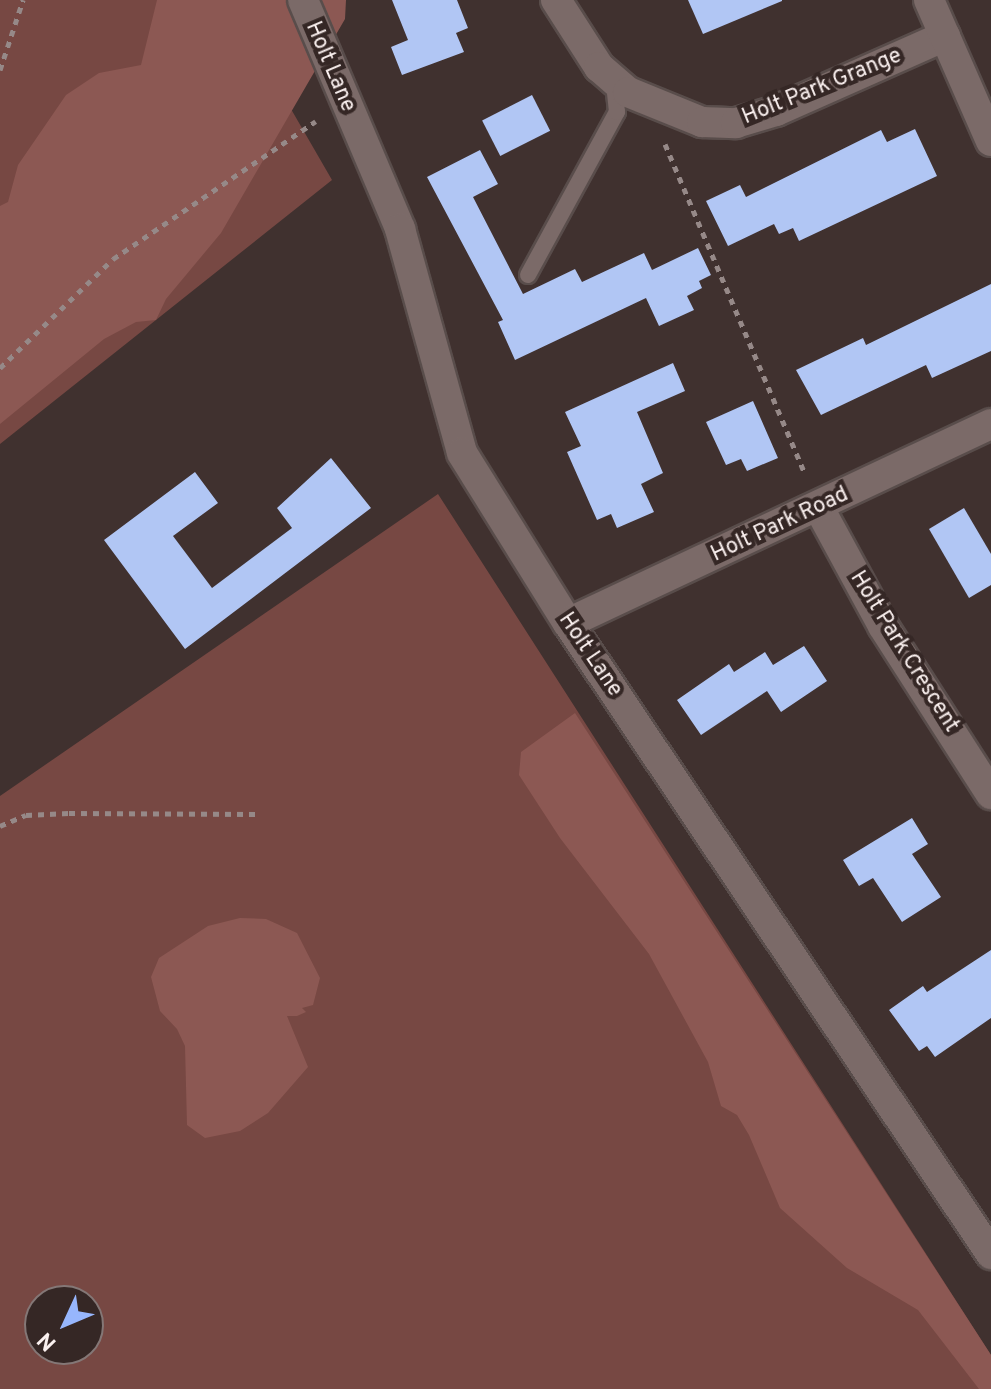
<!DOCTYPE html>
<style>
body{margin:0}
#map{position:relative;width:991px;height:1389px;overflow:hidden;background:#40312f;font-family:Overpass,sans-serif}
div>[style]{position:absolute}
[style*='--x']{left:calc(var(--x)*1px);top:calc(var(--y)*1px);width:calc(var(--w)*1px);rotate:calc(var(--a)*1deg)}
.green>*{inset:0;background:#774843}
.forest>*{inset:0;background:#8c5853}
.building>*{inset:0;background:#b1c6f4;transform-origin:0 0}
.path>*{height:5px;margin-top:-2.5px;transform-origin:0;background:repeating-linear-gradient(90deg,#968988 0 6px,transparent 0 12px)}
.roads{filter:drop-shadow(2px 0 #594d4b) drop-shadow(-2px 0 #594d4b) drop-shadow(0 2px #594d4b) drop-shadow(0 -2px #594d4b)}
.service>*{height:16px;margin:-8px;padding:0 8px;transform-origin:8px;border-radius:8px;background:#7b6a68}
.minor>*{height:30px;margin:-15px;padding:0 15px;transform-origin:15px;border-radius:15px;background:#7b6a68}
span{translate:-50% -50%;white-space:nowrap;text-align:center;line-height:1.15;-webkit-text-stroke:8px #352725;paint-order:stroke}
.street-label{font-size:22px;color:#faf0ef}
.north{position:absolute;left:24px;top:1285px;width:80px;height:80px;box-sizing:border-box;background:#352725;border:2px solid #847776;border-radius:50%;rotate:226deg;font-size:22px;font-weight:700;line-height:32px;text-align:center;color:#faf0ef}
.north::after{content:'';display:block;margin:auto;width:28px;height:36px;background:#97b6fd;clip-path:polygon(50% 0,100% 100%,50% 72%,0 100%)}
</style>
<div id="map">
<div class="green">
<i style="clip-path:polygon(0 0,258px 0,280px 90px,332px 180px,0 444px)"></i>
<i style="clip-path:polygon(evenodd,438px 494px,991px 1355px,991px 1389px,0 1389px,0 796px,438px 494px,40px 1301px,88px 1301px,88px 1349px,40px 1349px,40px 1301px)"></i>
</div>
<div class="forest">
<i style="clip-path:polygon(157px 0,346px 0,345px 19px,221px 233px,166px 299px,156px 320px,136px 322px,104px 339px,0 424px,0 206px,8px 202px,18px 165px,66px 95px,99px 73px,141px 65px)"></i>
<i style="clip-path:polygon(575px 713px,991px 1355px,991px 1389px,979px 1389px,918px 1310px,847px 1268px,780px 1208px,749px 1135px,737px 1115px,721px 1106px,708px 1062px,649px 954px,560px 838px,519px 775px,521px 752px)"></i>
<i style="clip-path:polygon(240px 918px,266px 919px,297px 933px,320px 978px,313px 1005px,302px 1008px,306px 1012px,297px 1016px,287px 1016px,308px 1067px,268px 1113px,240px 1131px,205px 1138px,187px 1125px,185px 1046px,177px 1029px,160px 1011px,151px 977px,159px 958px,208px 926px)"></i>
</div>
<div class="building">
<i style="clip-path:polygon(392px 0,457px 0,468px 28px,456px 33px,464px 52px,402px 75px,391px 47px,408px 40px)"></i>
<i style="clip-path:polygon(688px 0,782px 0,782px 1px,703px 34px)"></i>
<i style="left:532px;top:95px;width:40px;height:56px;rotate:63deg"></i>
<i style="clip-path:polygon(915px 129px,937px 176px,799px 241px,793px 228px,779px 234px,774px 224px,728px 246px,706px 201px,740px 185px,746px 197px,881px 130px,887px 142px)"></i>
<i style="clip-path:polygon(480px 150px,498px 184px,473px 197px,523px 294px,575px 269px,582px 282px,644px 253px,652px 270px,698px 248px,711px 275px,699px 281px,702px 288px,687px 296px,694px 310px,659px 326px,646px 298px,515px 360px,498px 322px,503px 320px,427px 177px)"></i>
<i style="clip-path:polygon(991px 284px,991px 351px,932px 378px,926px 365px,821px 415px,796px 370px,863px 338px,866px 345px)"></i>
<i style="clip-path:polygon(673px 363px,685px 391px,637px 412px,663px 473px,641px 484px,654px 512px,617px 528px,611px 514px,597px 520px,567px 452px,581px 446px,565px 412px)"></i>
<i style="clip-path:polygon(753px 401px,778px 458px,747px 471px,741px 459px,726px 465px,706px 422px)"></i>
<i style="clip-path:polygon(331px 458px,371px 508px,185px 649px,104px 540px,195px 472px,218px 503px,173px 536px,212px 588px,292px 528px,277px 508px)"></i>
<i style="clip-path:polygon(964px 508px,991px 554px,991px 585px,969px 598px,929px 529px)"></i>
<i style="clip-path:polygon(804px 646px,827px 681px,781px 712px,767px 691px,701px 735px,677px 700px,729px 664px,734px 672px,765px 652px,773px 665px)"></i>
<i style="clip-path:polygon(912px 818px,928px 844px,912px 854px,941px 897px,902px 922px,873px 878px,859px 886px,843px 860px)"></i>
<i style="clip-path:polygon(991px 950px,991px 1018px,935px 1057px,927px 1046px,919px 1051px,889px 1010px,923px 986px,927px 992px)"></i>
</div>
<div class="path">
<i style="--x:0;--y:70;--w:74;--a:-71.8"></i>
<i style="--x:665;--y:144;--w:358;--a:67"></i>
<i style="--x:0;--y:368;--w:157;--a:-44"></i>
<i style="--x:113;--y:259;--w:245;--a:-34.2"></i>
<i style="--x:0;--y:826;--w:28;--a:-23"></i>
<i style="--x:26;--y:815;--w:43;--a:-2.7"></i>
<i style="--x:69;--y:813;--w:186;--a:0.3"></i>
</div>
<div class="roads">
<div class="service">
<i style="--x:528;--y:275;--w:186;--a:-61.4"></i>
<i style="--x:617;--y:112;--w:31;--a:-96"></i>
</div>
<div class="minor">
<i style="--x:303;--y:0;--w:249;--a:67"></i>
<i style="--x:400;--y:229;--w:232;--a:74.5"></i>
<i style="--x:462;--y:453;--w:200;--a:58.1"></i>
<i style="--x:568;--y:623;--w:760;--a:56.16"></i>
<i style="--x:556;--y:0;--w:80;--a:57.3"></i>
<i style="--x:599;--y:67;--w:38;--a:41"></i>
<i style="--x:628;--y:92;--w:80;--a:22.1"></i>
<i style="--x:702;--y:122;--w:34;--a:2"></i>
<i style="--x:736;--y:123;--w:42;--a:-16.7"></i>
<i style="--x:776;--y:111;--w:185;--a:-23.9"></i>
<i style="--x:929;--y:0;--w:154;--a:66.3"></i>
<i style="--x:819;--y:508;--w:134;--a:61.5"></i>
<i style="--x:883;--y:626;--w:200;--a:57.3"></i>
<i style="--x:568;--y:623;--w:467;--a:-25.2"></i>
</div>
</div>
<div class="street-label">
<span style="left:330px;top:67px;rotate:67deg">Holt Lane</span>
<span style="left:822px;top:87px;rotate:-22deg">Holt Park Grange</span>
<span style="left:780px;top:525px;rotate:-25deg">Holt Park Road</span>
<span style="left:904px;top:652px;rotate:58deg">Holt Park Crescent</span>
<span style="left:590px;top:655px;rotate:56deg">Holt Lane</span>
</div>
<div class="north">N</div>
</div>
